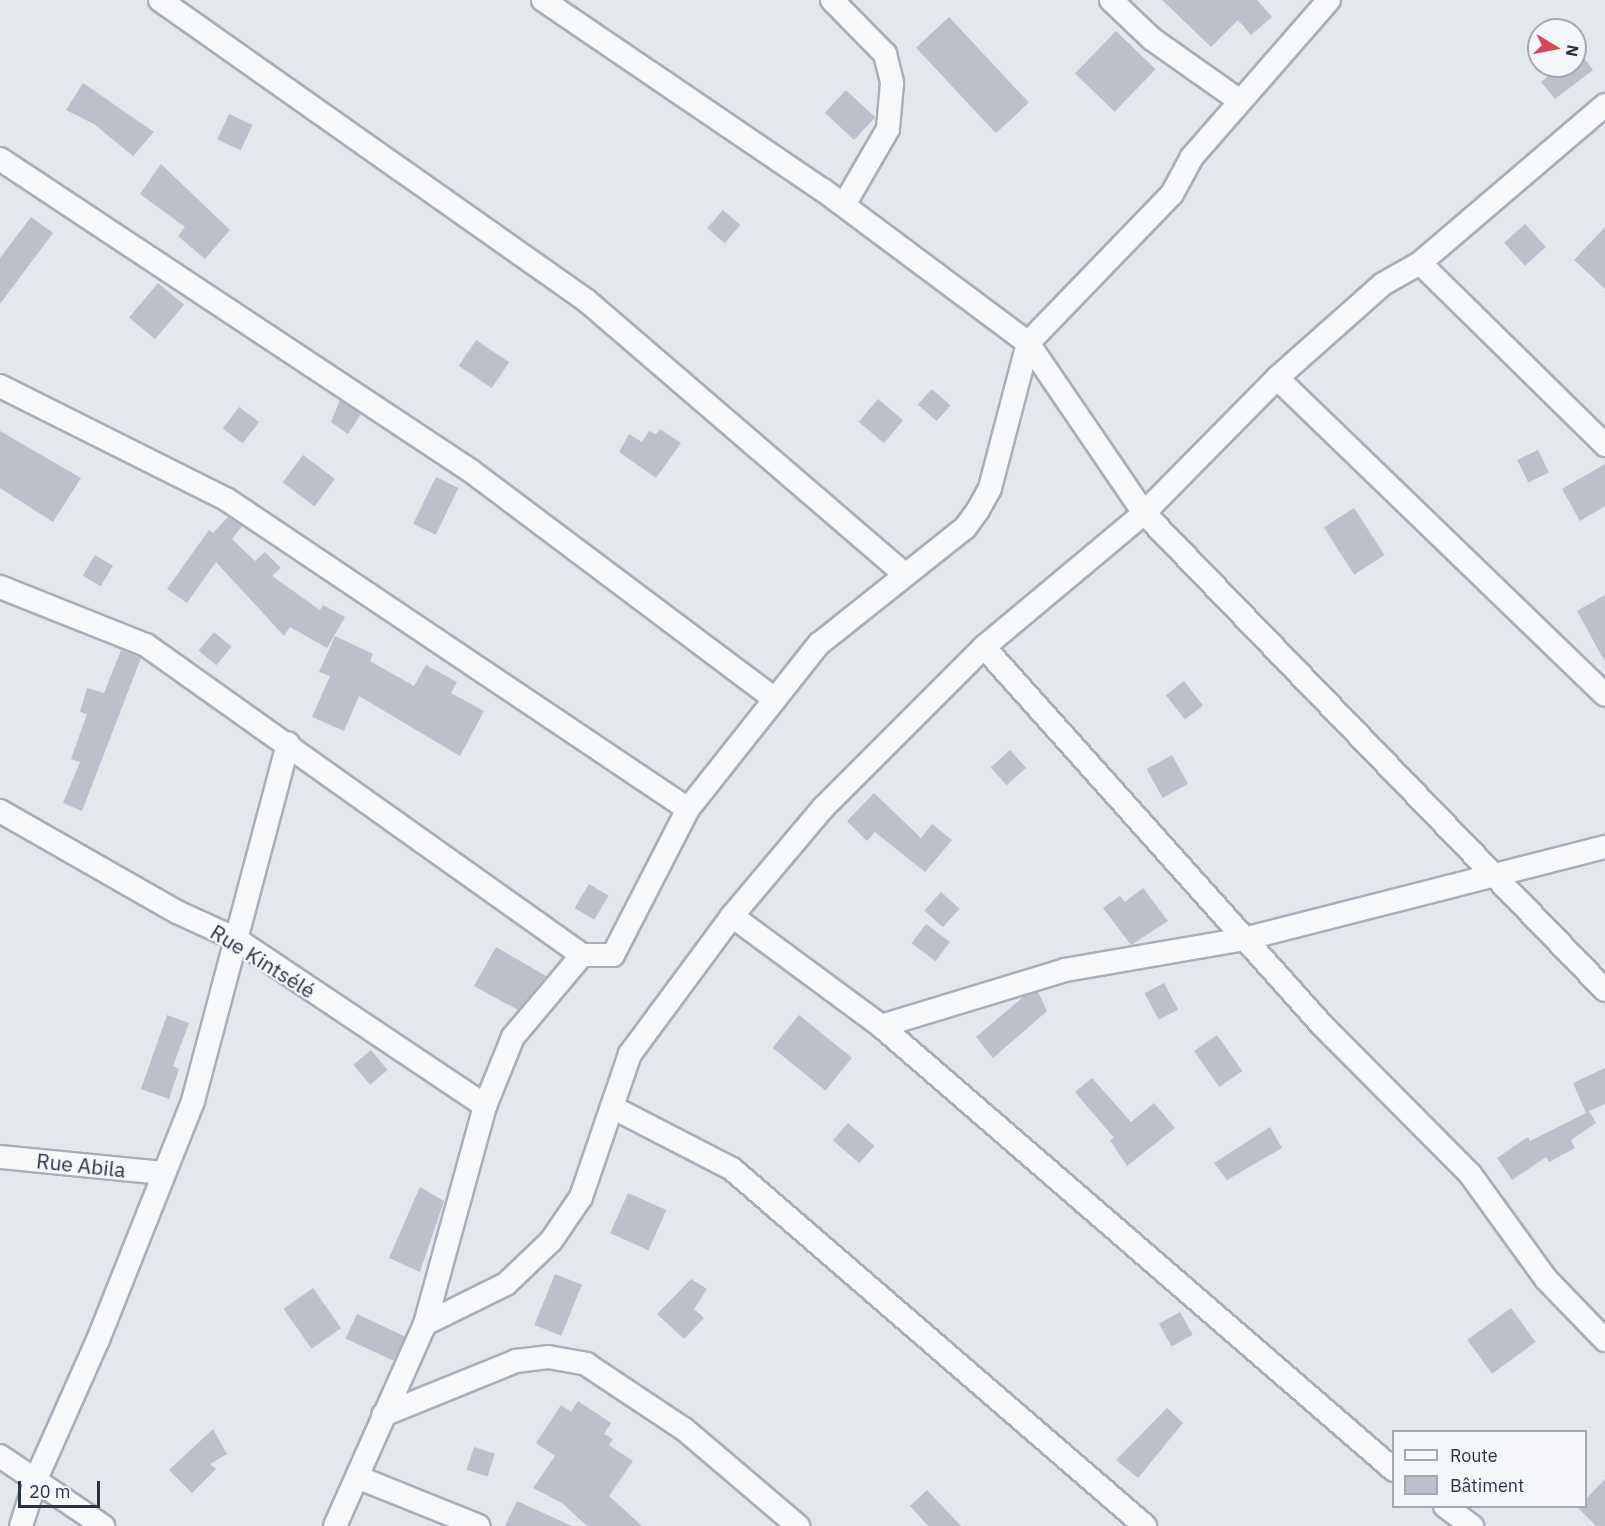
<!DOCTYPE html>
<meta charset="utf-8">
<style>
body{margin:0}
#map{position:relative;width:1605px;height:1526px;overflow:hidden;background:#e4e7ec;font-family:"IBM Plex Sans",sans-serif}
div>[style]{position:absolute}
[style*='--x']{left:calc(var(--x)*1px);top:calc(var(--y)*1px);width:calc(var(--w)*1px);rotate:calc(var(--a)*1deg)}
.building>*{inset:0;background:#bbc0ca;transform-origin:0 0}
.roads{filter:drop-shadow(2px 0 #a9aeb7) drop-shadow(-2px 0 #a9aeb7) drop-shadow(0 2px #a9aeb7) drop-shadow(0 -2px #a9aeb7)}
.street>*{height:22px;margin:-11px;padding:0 11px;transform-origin:11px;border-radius:11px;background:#f7f8fa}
span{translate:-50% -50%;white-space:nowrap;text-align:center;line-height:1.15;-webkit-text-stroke:4.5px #f4f6f9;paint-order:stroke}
.street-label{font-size:21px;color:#2b3445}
.legend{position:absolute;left:1392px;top:1430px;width:195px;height:78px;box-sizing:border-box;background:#f4f6f9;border:2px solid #a4a8b1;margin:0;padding:8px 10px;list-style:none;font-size:18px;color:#2b3445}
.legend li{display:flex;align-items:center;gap:12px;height:30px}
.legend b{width:30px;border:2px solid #a4a8b1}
.north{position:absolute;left:1527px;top:18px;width:60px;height:60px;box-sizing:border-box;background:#f4f6f9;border:2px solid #a4a8b1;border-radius:50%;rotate:100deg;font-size:16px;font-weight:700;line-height:24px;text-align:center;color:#2b3445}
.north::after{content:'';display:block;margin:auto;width:21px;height:27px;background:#d1495b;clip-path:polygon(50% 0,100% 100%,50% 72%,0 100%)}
.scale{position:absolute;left:18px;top:1481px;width:82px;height:27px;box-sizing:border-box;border:3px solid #2b3445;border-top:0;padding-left:8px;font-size:18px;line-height:21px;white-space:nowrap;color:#2b3445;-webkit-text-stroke:4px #f4f6f9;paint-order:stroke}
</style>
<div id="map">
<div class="building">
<i style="clip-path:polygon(1162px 0,1257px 0,1272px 17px,1251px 35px,1238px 20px,1211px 47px)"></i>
<i style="left:949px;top:17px;width:117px;height:45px;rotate:47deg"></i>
<i style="left:1116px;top:31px;width:55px;height:59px;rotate:44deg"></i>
<i style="clip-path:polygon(1580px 52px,1593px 70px,1555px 99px,1541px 82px,1562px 66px,1575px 66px)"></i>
<i style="clip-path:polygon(83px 83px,154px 132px,133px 156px,94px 124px,66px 110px)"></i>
<i style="left:846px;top:90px;width:40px;height:31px;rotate:43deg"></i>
<i style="left:229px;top:114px;width:26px;height:28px;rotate:25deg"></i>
<i style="clip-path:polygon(161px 164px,230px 230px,205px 259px,178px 236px,185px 227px,140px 194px)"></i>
<i style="left:723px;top:210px;width:23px;height:24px;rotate:41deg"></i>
<i style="clip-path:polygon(31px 217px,53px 233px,0 304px,0 258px)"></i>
<i style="left:1525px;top:224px;width:31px;height:28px;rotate:48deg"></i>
<i style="clip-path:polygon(1605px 227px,1605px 289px,1574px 260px)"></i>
<i style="left:158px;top:283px;width:34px;height:45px;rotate:40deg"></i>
<i style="left:476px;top:340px;width:40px;height:31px;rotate:34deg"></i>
<i style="left:932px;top:389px;width:25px;height:21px;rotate:42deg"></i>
<i style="left:878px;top:399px;width:33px;height:30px;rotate:40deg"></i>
<i style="clip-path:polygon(340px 400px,361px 414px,348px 434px,331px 422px)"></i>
<i style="left:239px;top:407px;width:25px;height:27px;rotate:37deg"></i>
<i style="clip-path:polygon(660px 429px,681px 443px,656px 478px,619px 452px,629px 434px,642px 442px,649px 431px,656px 434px)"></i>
<i style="clip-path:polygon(0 431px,81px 478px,53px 522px,0 488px)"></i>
<i style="left:1538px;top:450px;width:25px;height:23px;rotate:64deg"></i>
<i style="left:303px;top:455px;width:40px;height:34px;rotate:37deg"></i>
<i style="clip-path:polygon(1605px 464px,1605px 506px,1580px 521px,1562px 489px)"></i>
<i style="left:436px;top:477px;width:25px;height:52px;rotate:26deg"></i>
<i style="left:1354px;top:508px;width:56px;height:36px;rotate:57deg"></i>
<i style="clip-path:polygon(228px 517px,242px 526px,232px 539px,255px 561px,265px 552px,281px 568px,272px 576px,320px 610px,323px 605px,345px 617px,327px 648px,290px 627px,284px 636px,216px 562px,187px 603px,167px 589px,209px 530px,213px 533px)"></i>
<i style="left:95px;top:555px;width:21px;height:24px;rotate:31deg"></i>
<i style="clip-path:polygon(1605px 595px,1605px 662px,1577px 611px)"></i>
<i style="left:214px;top:632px;width:23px;height:24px;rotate:40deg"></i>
<i style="clip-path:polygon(335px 636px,373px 654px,370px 661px,414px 686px,426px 665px,457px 682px,451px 693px,484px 711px,460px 756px,359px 696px,344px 731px,312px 717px,330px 676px,319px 672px)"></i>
<i style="clip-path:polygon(121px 650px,141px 658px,82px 811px,63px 803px,80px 762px,71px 759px,87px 714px,80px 712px,87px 688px,104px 693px)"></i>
<i style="left:1184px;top:681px;width:31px;height:23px;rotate:52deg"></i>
<i style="left:1010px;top:750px;width:24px;height:26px;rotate:48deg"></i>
<i style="left:1172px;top:755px;width:33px;height:29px;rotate:61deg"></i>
<i style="clip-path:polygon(874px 793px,921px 838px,932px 824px,952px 840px,925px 872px,875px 832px,867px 841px,847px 821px)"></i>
<i style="left:589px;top:884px;width:23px;height:28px;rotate:31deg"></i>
<i style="clip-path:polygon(1143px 888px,1168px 921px,1131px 945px,1103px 908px,1120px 896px,1125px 902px)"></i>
<i style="left:941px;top:892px;width:25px;height:25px;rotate:42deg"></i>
<i style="left:926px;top:924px;width:30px;height:24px;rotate:37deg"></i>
<i style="clip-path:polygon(496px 947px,546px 976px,518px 1010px,474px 986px)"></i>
<i style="left:1164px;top:983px;width:30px;height:22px;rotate:62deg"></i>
<i style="clip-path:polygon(1038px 992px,1047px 1011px,993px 1058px,976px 1037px,1023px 997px)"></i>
<i style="clip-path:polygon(167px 1015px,189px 1023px,173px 1066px,179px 1069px,169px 1099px,141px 1089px)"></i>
<i style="left:799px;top:1015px;width:68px;height:42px;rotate:39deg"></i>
<i style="left:1217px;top:1035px;width:44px;height:28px;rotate:55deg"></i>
<i style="left:371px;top:1050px;width:26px;height:23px;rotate:50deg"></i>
<i style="clip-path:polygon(1605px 1068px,1605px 1104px,1589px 1111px,1596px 1123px,1571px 1140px,1575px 1148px,1549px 1162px,1546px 1157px,1512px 1180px,1497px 1158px,1528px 1137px,1530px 1141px,1586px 1113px,1573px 1083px)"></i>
<i style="clip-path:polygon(1092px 1078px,1131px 1122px,1154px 1103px,1175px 1128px,1127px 1166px,1110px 1140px,1114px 1138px,1075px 1092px)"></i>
<i style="left:848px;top:1123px;width:35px;height:23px;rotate:41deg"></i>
<i style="clip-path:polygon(1270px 1127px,1282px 1148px,1227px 1180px,1214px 1163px)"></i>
<i style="clip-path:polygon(420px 1187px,444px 1201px,420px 1272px,389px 1258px)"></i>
<i style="left:628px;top:1193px;width:42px;height:44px;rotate:24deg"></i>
<i style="left:555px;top:1274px;width:29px;height:55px;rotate:22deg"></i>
<i style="clip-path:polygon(691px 1279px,707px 1289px,694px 1309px,704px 1318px,684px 1339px,657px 1314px)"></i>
<i style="left:313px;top:1288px;width:49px;height:36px;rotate:55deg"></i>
<i style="left:1511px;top:1308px;width:42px;height:54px;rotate:54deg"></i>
<i style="left:1180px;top:1312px;width:26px;height:24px;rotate:61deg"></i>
<i style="left:357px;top:1314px;width:53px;height:27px;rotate:25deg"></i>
<i style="clip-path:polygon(578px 1401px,611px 1423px,604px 1434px,613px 1439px,609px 1445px,633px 1461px,609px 1496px,642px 1526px,587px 1526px,562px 1503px,533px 1488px,555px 1456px,536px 1443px,561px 1405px,571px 1412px)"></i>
<i style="clip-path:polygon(1167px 1408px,1183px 1423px,1138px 1478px,1116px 1460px)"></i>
<i style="clip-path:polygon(213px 1429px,227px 1454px,210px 1464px,216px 1469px,192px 1493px,169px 1470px)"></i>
<i style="left:474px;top:1447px;width:22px;height:24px;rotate:18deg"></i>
<i style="clip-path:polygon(1605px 1479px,1605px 1526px,1596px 1526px,1577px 1507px,1586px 1506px,1586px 1499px)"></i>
<i style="clip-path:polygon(927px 1490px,961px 1526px,928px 1526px,910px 1506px)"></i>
<i style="clip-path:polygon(517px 1501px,572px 1526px,505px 1526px)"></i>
</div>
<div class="roads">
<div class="street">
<i style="--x:160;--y:0;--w:522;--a:35.18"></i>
<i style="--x:587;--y:301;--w:418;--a:40.7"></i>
<i style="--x:543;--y:0;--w:338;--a:34.2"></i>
<i style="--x:823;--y:190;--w:256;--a:36.7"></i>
<i style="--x:1028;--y:343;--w:206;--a:55.7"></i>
<i style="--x:1144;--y:513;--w:663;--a:45.98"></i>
<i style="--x:832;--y:0;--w:76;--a:45.5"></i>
<i style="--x:885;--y:54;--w:30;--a:76"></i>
<i style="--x:892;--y:83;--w:46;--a:95"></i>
<i style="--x:888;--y:129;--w:88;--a:120.1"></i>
<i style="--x:1111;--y:0;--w:57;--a:43.6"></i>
<i style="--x:1152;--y:39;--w:108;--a:35.2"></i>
<i style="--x:0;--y:159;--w:565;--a:33.52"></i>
<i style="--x:471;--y:471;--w:380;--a:36.9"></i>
<i style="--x:1420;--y:263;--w:260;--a:44.5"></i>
<i style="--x:1277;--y:378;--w:456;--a:44"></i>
<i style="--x:0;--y:386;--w:253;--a:26.6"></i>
<i style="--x:226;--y:499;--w:556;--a:33.86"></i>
<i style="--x:0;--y:587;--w:157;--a:21.7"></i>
<i style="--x:146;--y:645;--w:535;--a:35.41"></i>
<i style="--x:582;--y:955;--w:31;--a:0"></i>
<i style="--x:613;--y:955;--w:164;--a:-62.8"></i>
<i style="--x:688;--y:809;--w:211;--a:-51.6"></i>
<i style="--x:819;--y:644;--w:186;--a:-38.5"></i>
<i style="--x:965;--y:528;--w:22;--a:-54"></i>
<i style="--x:978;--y:510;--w:25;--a:-61"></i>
<i style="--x:990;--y:488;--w:150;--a:-75.3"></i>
<i style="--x:1028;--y:343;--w:207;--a:-46"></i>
<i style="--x:1172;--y:194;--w:42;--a:-61.6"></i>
<i style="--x:1192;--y:157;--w:208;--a:-48.9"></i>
<i style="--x:984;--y:647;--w:507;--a:48.2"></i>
<i style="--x:1322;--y:1025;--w:210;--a:45.2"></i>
<i style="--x:1470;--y:1174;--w:130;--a:54.1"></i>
<i style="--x:1546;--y:1279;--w:85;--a:46"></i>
<i style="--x:0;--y:811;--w:204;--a:29.7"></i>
<i style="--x:177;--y:912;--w:65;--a:24.6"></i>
<i style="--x:236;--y:939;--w:300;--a:33.8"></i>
<i style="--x:732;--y:916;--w:185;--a:36.4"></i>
<i style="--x:881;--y:1026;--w:678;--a:40.88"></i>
<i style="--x:881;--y:1026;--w:192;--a:-16.9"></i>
<i style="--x:1065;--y:970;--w:182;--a:-9.8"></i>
<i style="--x:1244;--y:939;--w:373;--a:-14.3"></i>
<i style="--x:612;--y:1107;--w:135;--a:27.3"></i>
<i style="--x:732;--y:1169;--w:546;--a:40.84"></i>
<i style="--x:0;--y:1157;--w:163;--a:5.6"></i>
<i style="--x:425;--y:1324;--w:90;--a:-26.3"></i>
<i style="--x:506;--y:1284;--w:62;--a:-43.7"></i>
<i style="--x:551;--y:1241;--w:53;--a:-55.7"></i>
<i style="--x:581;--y:1197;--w:151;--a:-71.1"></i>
<i style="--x:630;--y:1054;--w:172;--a:-53.5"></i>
<i style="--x:732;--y:916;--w:141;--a:-49.9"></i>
<i style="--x:823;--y:808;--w:228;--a:-45"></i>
<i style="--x:984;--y:647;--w:209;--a:-39.9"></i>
<i style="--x:1144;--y:513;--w:190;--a:-45.4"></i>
<i style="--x:1277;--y:378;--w:142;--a:-41.6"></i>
<i style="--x:1383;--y:284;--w:43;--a:-29.6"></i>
<i style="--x:1420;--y:263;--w:243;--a:-40.5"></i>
<i style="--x:383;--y:1415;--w:144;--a:-22.1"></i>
<i style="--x:516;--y:1361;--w:32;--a:-7"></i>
<i style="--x:548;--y:1357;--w:39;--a:10"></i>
<i style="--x:586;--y:1364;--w:118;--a:33.6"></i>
<i style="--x:684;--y:1429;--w:150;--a:40.4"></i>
<i style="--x:0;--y:1456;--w:125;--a:34.2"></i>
<i style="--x:357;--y:1477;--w:131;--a:21.9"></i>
<i style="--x:1445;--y:1506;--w:34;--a:37"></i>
<i style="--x:21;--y:1526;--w:49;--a:-72.3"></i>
<i style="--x:36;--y:1479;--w:152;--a:-66"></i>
<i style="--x:98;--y:1340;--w:257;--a:-68.3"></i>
<i style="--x:193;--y:1101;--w:370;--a:-75.1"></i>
<i style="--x:335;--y:1526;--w:221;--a:-66"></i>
<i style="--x:425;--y:1324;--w:226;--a:-74.6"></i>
<i style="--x:485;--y:1106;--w:74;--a:-67.9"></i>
<i style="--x:513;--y:1037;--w:107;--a:-49.9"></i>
</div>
</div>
<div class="street-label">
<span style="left:263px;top:961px;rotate:32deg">Rue Kintsélé</span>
<span style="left:81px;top:1165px;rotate:6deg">Rue Abila</span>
</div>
<ul class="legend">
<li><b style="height:8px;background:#f7f8fa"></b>Route</li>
<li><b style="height:16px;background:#bbc0ca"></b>Bâtiment</li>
</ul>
<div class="north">N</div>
<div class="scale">20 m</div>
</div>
